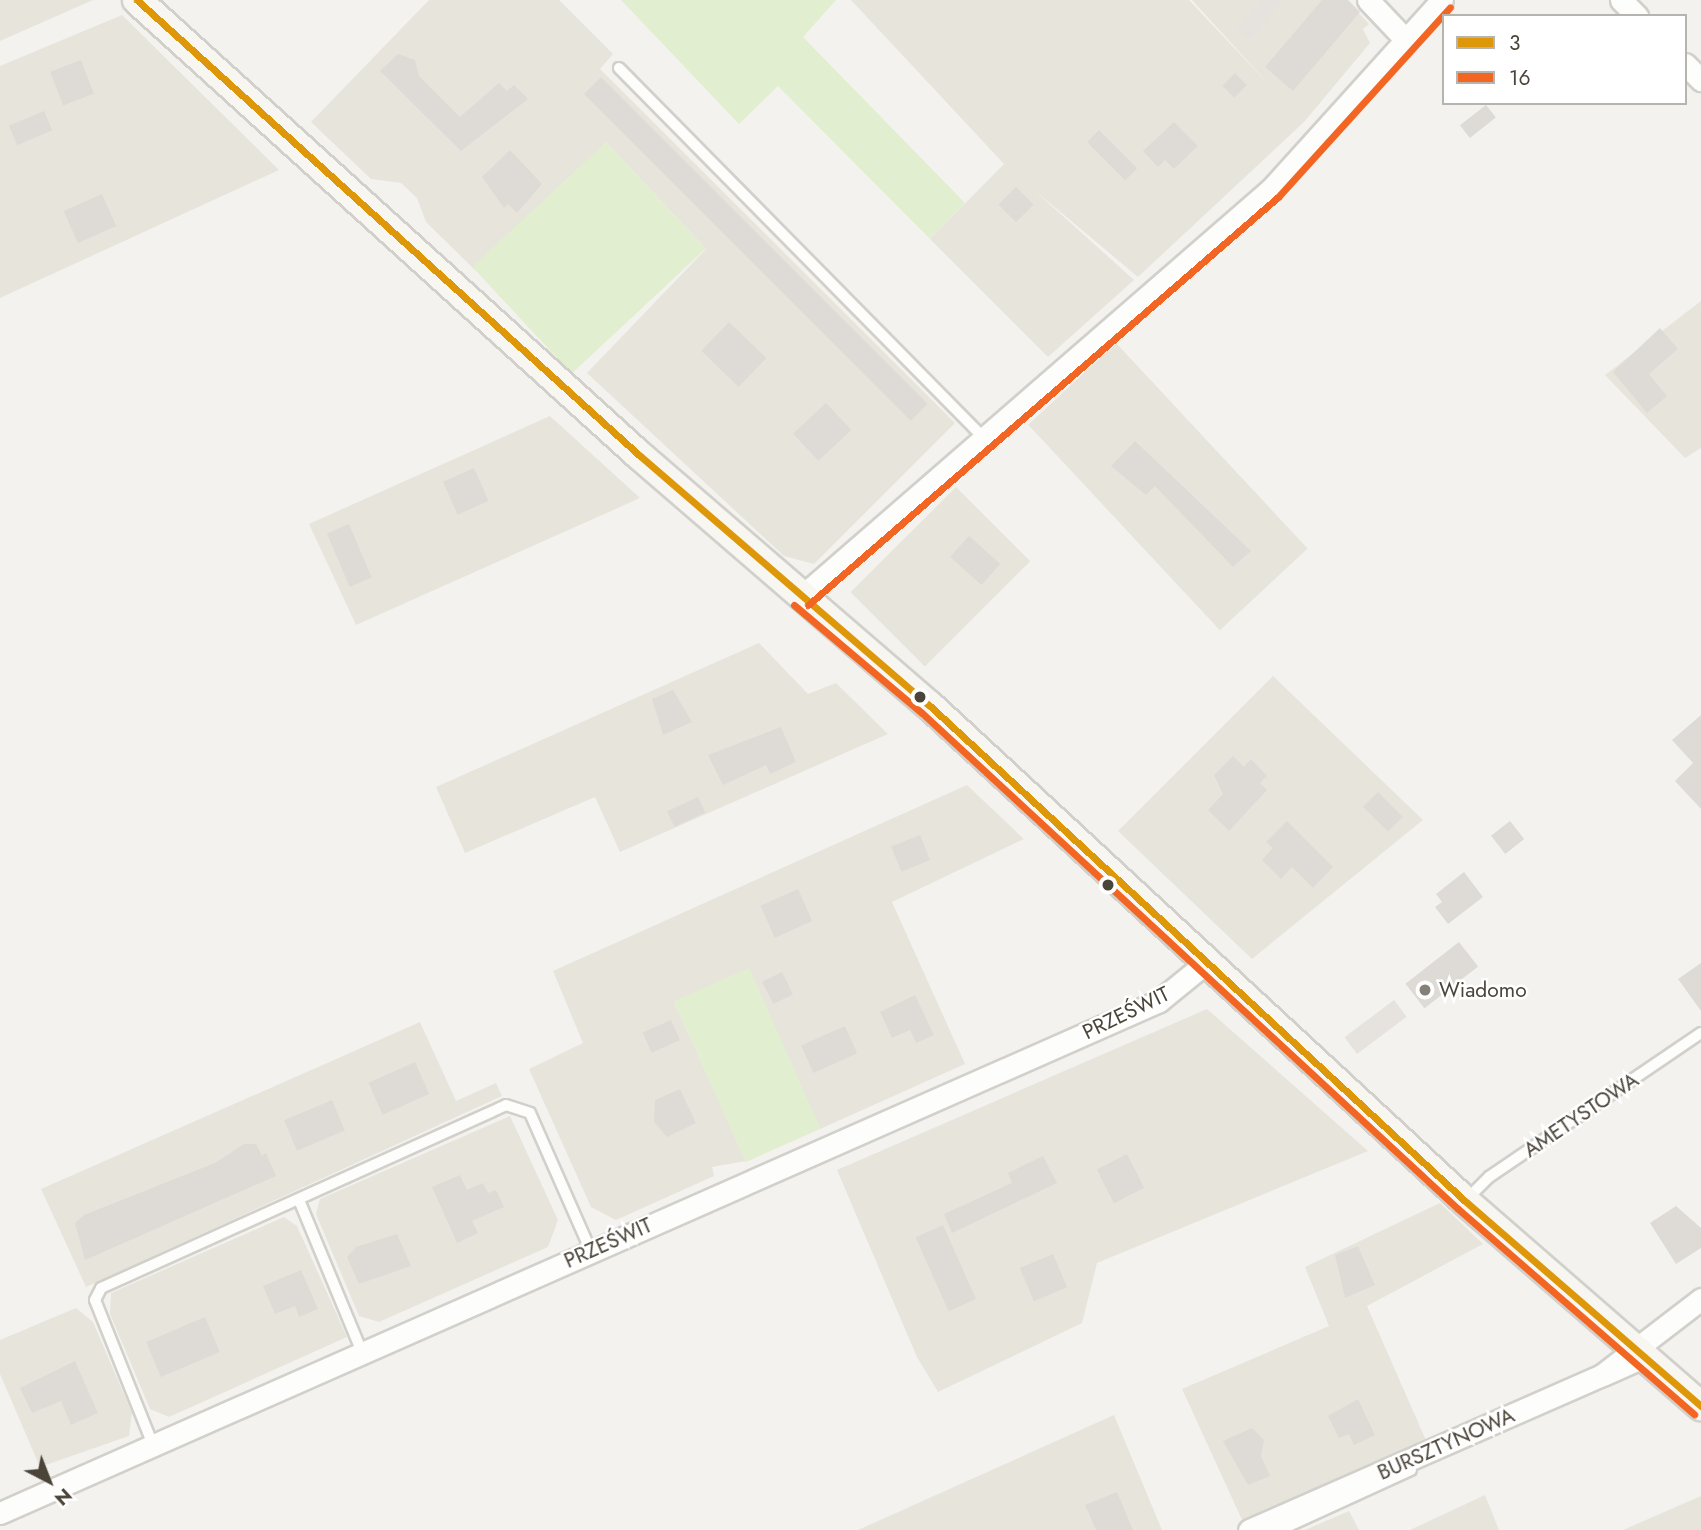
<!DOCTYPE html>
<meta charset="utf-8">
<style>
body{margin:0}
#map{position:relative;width:1701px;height:1530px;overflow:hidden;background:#f4f2ee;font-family:Jost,sans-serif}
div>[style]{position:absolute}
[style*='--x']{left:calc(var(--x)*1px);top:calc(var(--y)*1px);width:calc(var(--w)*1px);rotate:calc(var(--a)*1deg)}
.residential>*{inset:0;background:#e7e4dc;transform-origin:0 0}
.green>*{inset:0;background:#e1eecf;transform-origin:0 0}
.parking>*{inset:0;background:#e6e3df;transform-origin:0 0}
.building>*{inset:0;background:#dedbd6;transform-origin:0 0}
.roads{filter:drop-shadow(2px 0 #d2d0cb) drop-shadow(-2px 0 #d2d0cb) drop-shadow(0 2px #d2d0cb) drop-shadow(0 -2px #d2d0cb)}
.lane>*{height:10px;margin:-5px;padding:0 5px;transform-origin:5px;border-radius:5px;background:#fdfdfc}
.street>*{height:21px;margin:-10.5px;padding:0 10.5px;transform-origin:10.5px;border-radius:10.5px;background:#fdfdfc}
.secondary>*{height:28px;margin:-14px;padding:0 14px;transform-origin:14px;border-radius:14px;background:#f7f6f1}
.bus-1>*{height:7px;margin:-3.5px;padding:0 3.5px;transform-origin:3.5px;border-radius:3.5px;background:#dd9709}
.bus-2>*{height:7px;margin:-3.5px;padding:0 3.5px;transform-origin:3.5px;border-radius:3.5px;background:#f26522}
.dots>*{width:19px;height:19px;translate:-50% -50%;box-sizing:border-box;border:4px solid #fff;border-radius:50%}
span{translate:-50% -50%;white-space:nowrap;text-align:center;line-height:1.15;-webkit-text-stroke:5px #fff;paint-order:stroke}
.poi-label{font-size:21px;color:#4b4439}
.left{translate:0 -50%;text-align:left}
.street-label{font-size:21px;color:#4b4439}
.legend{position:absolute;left:1442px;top:14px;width:245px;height:91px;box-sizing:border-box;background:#fff;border:2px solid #b7b4b0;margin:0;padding:9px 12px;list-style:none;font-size:21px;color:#4b4439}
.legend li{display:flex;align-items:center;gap:14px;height:35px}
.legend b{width:35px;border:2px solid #b7b4b0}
.north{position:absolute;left:14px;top:1446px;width:70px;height:70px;-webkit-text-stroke:5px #fff;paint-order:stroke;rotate:138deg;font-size:19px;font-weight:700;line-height:28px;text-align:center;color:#4b4439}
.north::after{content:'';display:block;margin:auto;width:24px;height:32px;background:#4b4439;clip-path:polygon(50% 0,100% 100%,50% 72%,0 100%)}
</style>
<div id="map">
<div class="residential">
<i style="clip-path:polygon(0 0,93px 0,0 41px)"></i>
<i style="clip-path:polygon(429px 0,559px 0,613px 54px,600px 69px,955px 423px,814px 564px,784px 556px,587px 373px,706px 249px,606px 142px,477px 272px,426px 222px,417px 198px,401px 183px,371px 179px,311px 122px)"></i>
<i style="clip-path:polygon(851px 0,1189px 0,1272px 88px,1192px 0,1347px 0,1369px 24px,1363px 29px,1370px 43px,1304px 122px,1138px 277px,1033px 189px,1134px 280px,1048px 357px,930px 239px,1004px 164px)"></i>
<i style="clip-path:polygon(122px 15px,279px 170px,0 298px,0 66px)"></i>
<i style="clip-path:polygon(1701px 301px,1701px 448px,1685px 458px,1605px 375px)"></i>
<i style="left:1116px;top:343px;width:281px;height:120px;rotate:47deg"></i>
<i style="clip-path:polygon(550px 416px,640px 498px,356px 625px,309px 524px)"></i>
<i style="left:956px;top:487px;width:105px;height:149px;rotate:45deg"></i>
<i style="clip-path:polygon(759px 643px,808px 694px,836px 683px,888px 734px,620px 852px,595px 797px,465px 853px,436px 787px)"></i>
<i style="clip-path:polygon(1273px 676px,1423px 820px,1252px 959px,1118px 831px)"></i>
<i style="clip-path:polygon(967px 785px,1024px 839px,892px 902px,965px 1064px,820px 1129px,749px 969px,675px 1004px,746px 1161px,712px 1167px,714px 1176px,616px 1220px,591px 1207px,529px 1069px,583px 1043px,553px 971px)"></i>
<i style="clip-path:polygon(1207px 1009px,1368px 1151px,1097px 1263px,1082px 1323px,938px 1392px,917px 1357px,837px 1170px)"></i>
<i style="clip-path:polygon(420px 1022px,456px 1101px,496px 1083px,502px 1096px,86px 1287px,41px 1189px)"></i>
<i style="clip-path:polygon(510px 1116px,558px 1220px,548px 1247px,379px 1322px,359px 1316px,316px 1214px,320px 1199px)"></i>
<i style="clip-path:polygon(1440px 1203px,1483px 1244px,1367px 1306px,1428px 1445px,1243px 1522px,1182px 1389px,1329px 1326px,1305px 1267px)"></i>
<i style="clip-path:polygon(284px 1217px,297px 1226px,347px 1337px,169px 1417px,150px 1409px,110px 1314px,111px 1293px)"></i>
<i style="clip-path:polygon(76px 1308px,93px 1322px,132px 1413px,129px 1436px,40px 1467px,0 1374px,0 1340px)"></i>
<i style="clip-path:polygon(1114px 1415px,1162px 1530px,858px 1530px)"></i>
<i style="clip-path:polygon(1485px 1495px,1499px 1530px,1410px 1530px)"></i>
<i style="clip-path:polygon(1701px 1496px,1701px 1530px,1623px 1530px)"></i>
<i style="clip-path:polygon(1349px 1511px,1359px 1530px,1305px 1530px)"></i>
</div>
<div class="green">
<i style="clip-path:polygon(621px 0,836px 0,803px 37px,965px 203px,930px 239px,778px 86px,739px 124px)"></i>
<i style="left:606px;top:142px;width:146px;height:183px;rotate:47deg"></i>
<i style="left:749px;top:968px;width:176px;height:82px;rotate:66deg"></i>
</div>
<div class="parking">
<i style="clip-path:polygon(1261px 0,1283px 0,1250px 40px,1237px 29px)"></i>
<i style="left:1394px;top:1000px;width:21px;height:62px;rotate:53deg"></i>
</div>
<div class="building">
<i style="clip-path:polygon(1322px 0,1348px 0,1360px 12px,1293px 91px,1265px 67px)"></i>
<i style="clip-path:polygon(398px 54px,415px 60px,419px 76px,460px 117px,499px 83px,507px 91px,514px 85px,528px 99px,461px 151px,380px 71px)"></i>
<i style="left:81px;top:60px;width:36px;height:33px;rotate:69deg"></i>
<i style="left:1235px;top:73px;width:17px;height:18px;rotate:45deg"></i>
<i style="left:601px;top:77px;width:462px;height:24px;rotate:45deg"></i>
<i style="left:1486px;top:105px;width:16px;height:33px;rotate:52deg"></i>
<i style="left:44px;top:111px;width:21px;height:38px;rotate:67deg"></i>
<i style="clip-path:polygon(1174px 122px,1198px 146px,1174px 169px,1165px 160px,1158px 167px,1143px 151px)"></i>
<i style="left:1099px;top:130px;width:54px;height:17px;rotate:45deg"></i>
<i style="clip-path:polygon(510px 150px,542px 184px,517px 213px,508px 204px,504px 208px,482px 177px)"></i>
<i style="left:1016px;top:187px;width:25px;height:25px;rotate:45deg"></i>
<i style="left:102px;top:194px;width:35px;height:42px;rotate:66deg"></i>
<i style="left:729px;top:322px;width:52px;height:40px;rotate:44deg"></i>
<i style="clip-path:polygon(1660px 328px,1678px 349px,1649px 374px,1667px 396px,1647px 413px,1613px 372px)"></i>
<i style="left:826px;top:403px;width:37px;height:45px;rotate:47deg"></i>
<i style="clip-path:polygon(1135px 441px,1251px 551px,1233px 567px,1155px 486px,1146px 495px,1111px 466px)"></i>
<i style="left:474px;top:468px;width:36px;height:34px;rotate:66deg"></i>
<i style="left:349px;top:524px;width:58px;height:24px;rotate:67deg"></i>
<i style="left:969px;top:536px;width:42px;height:28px;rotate:42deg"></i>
<i style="clip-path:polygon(673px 690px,692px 722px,663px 735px,652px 699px)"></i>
<i style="clip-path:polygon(1701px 715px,1701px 809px,1675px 781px,1693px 763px,1672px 740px)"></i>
<i style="clip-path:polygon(781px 727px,796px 762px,770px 774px,766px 765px,723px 785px,708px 755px)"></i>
<i style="clip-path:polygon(1233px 756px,1244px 767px,1251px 759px,1267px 776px,1260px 783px,1267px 790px,1229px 831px,1208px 810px,1223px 794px,1214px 775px)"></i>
<i style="left:1378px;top:792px;width:35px;height:21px;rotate:45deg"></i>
<i style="left:698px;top:797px;width:17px;height:34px;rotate:65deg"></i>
<i style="clip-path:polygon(1287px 821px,1333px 867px,1313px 888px,1292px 867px,1281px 879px,1262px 860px,1273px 848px,1266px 842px)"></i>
<i style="left:1510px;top:821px;width:23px;height:24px;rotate:52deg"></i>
<i style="left:920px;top:835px;width:27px;height:31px;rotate:68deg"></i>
<i style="clip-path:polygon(1464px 872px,1483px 897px,1448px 924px,1435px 907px,1442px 902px,1436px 894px)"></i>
<i style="left:798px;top:889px;width:35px;height:41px;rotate:66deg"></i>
<i style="left:1459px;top:942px;width:31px;height:68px;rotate:52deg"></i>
<i style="clip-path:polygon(1701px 963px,1701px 1011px,1678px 979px)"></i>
<i style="left:782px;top:972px;width:25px;height:22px;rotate:64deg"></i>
<i style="clip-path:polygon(915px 995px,934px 1035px,916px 1043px,910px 1030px,892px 1038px,880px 1012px)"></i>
<i style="left:671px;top:1020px;width:22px;height:31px;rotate:66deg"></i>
<i style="left:845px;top:1026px;width:30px;height:48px;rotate:66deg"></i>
<i style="left:415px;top:1062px;width:35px;height:51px;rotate:66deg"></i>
<i style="clip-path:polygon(680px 1089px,696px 1123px,667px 1137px,654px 1122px,655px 1100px)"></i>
<i style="left:332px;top:1100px;width:33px;height:52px;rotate:67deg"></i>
<i style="clip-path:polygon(244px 1144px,256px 1144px,262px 1156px,266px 1153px,276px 1176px,85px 1260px,75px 1223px,84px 1215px,215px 1163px)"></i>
<i style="left:1127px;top:1154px;width:38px;height:34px;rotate:63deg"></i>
<i style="clip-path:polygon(1043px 1156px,1057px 1183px,952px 1233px,944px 1214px,1012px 1183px,1008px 1173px)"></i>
<i style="clip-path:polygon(460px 1175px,467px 1190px,483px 1183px,488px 1193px,496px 1190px,504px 1207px,472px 1221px,478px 1233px,457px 1243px,432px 1187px)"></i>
<i style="clip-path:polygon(1676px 1206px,1701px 1228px,1701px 1248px,1676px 1264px,1650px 1223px)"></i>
<i style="left:943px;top:1225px;width:81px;height:30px;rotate:66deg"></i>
<i style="clip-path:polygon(397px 1234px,411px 1266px,359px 1284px,347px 1257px,356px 1247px)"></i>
<i style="clip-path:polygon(1358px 1246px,1375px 1285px,1345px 1298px,1335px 1255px)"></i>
<i style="left:1053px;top:1254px;width:36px;height:36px;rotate:67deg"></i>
<i style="clip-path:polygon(301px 1270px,318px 1309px,299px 1317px,295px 1306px,275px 1314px,263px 1286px)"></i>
<i style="left:205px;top:1317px;width:38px;height:64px;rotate:67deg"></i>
<i style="clip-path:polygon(75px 1361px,98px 1413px,71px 1425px,61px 1401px,32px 1413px,20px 1388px)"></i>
<i style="clip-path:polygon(1358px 1399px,1375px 1435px,1354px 1445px,1349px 1434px,1339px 1438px,1328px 1416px)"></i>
<i style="clip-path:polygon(1252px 1428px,1264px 1440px,1261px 1456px,1270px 1476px,1248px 1485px,1223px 1441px)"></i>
<i style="clip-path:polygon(1117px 1492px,1133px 1530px,1096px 1530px,1085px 1505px)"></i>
</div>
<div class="roads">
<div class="lane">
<i style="--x:619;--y:68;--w:521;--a:45.39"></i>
<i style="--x:299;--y:1200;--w:165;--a:67.5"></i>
<i style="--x:1465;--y:1201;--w:34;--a:-45"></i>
<i style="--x:1489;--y:1177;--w:256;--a:-34.2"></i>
<i style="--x:1607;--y:1380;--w:44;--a:-24.2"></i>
<i style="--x:153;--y:1445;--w:156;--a:-111.8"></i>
<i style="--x:95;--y:1300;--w:13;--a:-63"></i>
<i style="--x:101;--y:1288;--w:444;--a:-24.3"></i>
<i style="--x:506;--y:1105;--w:25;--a:18"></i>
<i style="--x:530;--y:1113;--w:151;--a:66.2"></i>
<i style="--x:1280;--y:1530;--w:144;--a:-24.6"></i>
</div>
<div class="street">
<i style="--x:1368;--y:0;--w:54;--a:46.5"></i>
<i style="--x:1621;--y:0;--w:23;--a:45"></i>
<i style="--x:1685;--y:64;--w:23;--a:45"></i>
<i style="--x:801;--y:597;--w:622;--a:-40.96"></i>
<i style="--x:1271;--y:189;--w:255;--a:-47.9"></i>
<i style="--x:0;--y:1513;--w:1267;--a:-23.83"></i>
<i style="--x:1159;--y:1001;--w:63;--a:-39.2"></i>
<i style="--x:1249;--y:1530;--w:386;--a:-23.7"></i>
<i style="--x:1602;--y:1375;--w:125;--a:-37.5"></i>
</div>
<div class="secondary">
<i style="--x:137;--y:0;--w:678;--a:42.19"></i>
<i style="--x:639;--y:455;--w:383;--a:40.8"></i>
<i style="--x:929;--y:705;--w:730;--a:42.78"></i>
<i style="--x:1465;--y:1201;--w:313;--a:41"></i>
</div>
</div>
<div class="bus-1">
<i style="--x:137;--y:0;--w:678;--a:42.19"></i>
<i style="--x:639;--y:455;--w:383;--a:40.8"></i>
<i style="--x:929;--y:705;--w:730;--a:42.78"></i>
<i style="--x:1465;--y:1201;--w:313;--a:41"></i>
</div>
<div class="bus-2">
<i style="--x:794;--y:605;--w:167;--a:40.2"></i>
<i style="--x:922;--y:713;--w:730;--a:42.78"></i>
<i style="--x:1458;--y:1209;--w:313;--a:41"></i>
<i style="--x:808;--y:605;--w:622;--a:-40.96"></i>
<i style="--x:1278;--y:197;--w:256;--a:-47.8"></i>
</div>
<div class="dots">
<i style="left:920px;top:697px;background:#4b4439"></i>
<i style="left:1108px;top:885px;background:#4b4439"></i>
<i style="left:1425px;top:990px;background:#868178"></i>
</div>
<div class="poi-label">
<span class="left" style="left:1439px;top:990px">Wiadomo</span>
</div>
<div class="street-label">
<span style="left:1126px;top:1013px;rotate:-26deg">PRZEŚWIT</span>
<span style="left:1581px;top:1115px;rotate:-34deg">AMETYSTOWA</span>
<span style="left:608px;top:1243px;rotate:-24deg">PRZEŚWIT</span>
<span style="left:1446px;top:1444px;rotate:-24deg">BURSZTYNOWA</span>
</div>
<ul class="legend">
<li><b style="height:9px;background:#dd9709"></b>3</li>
<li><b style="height:9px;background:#f26522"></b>16</li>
</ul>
<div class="north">N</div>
</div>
